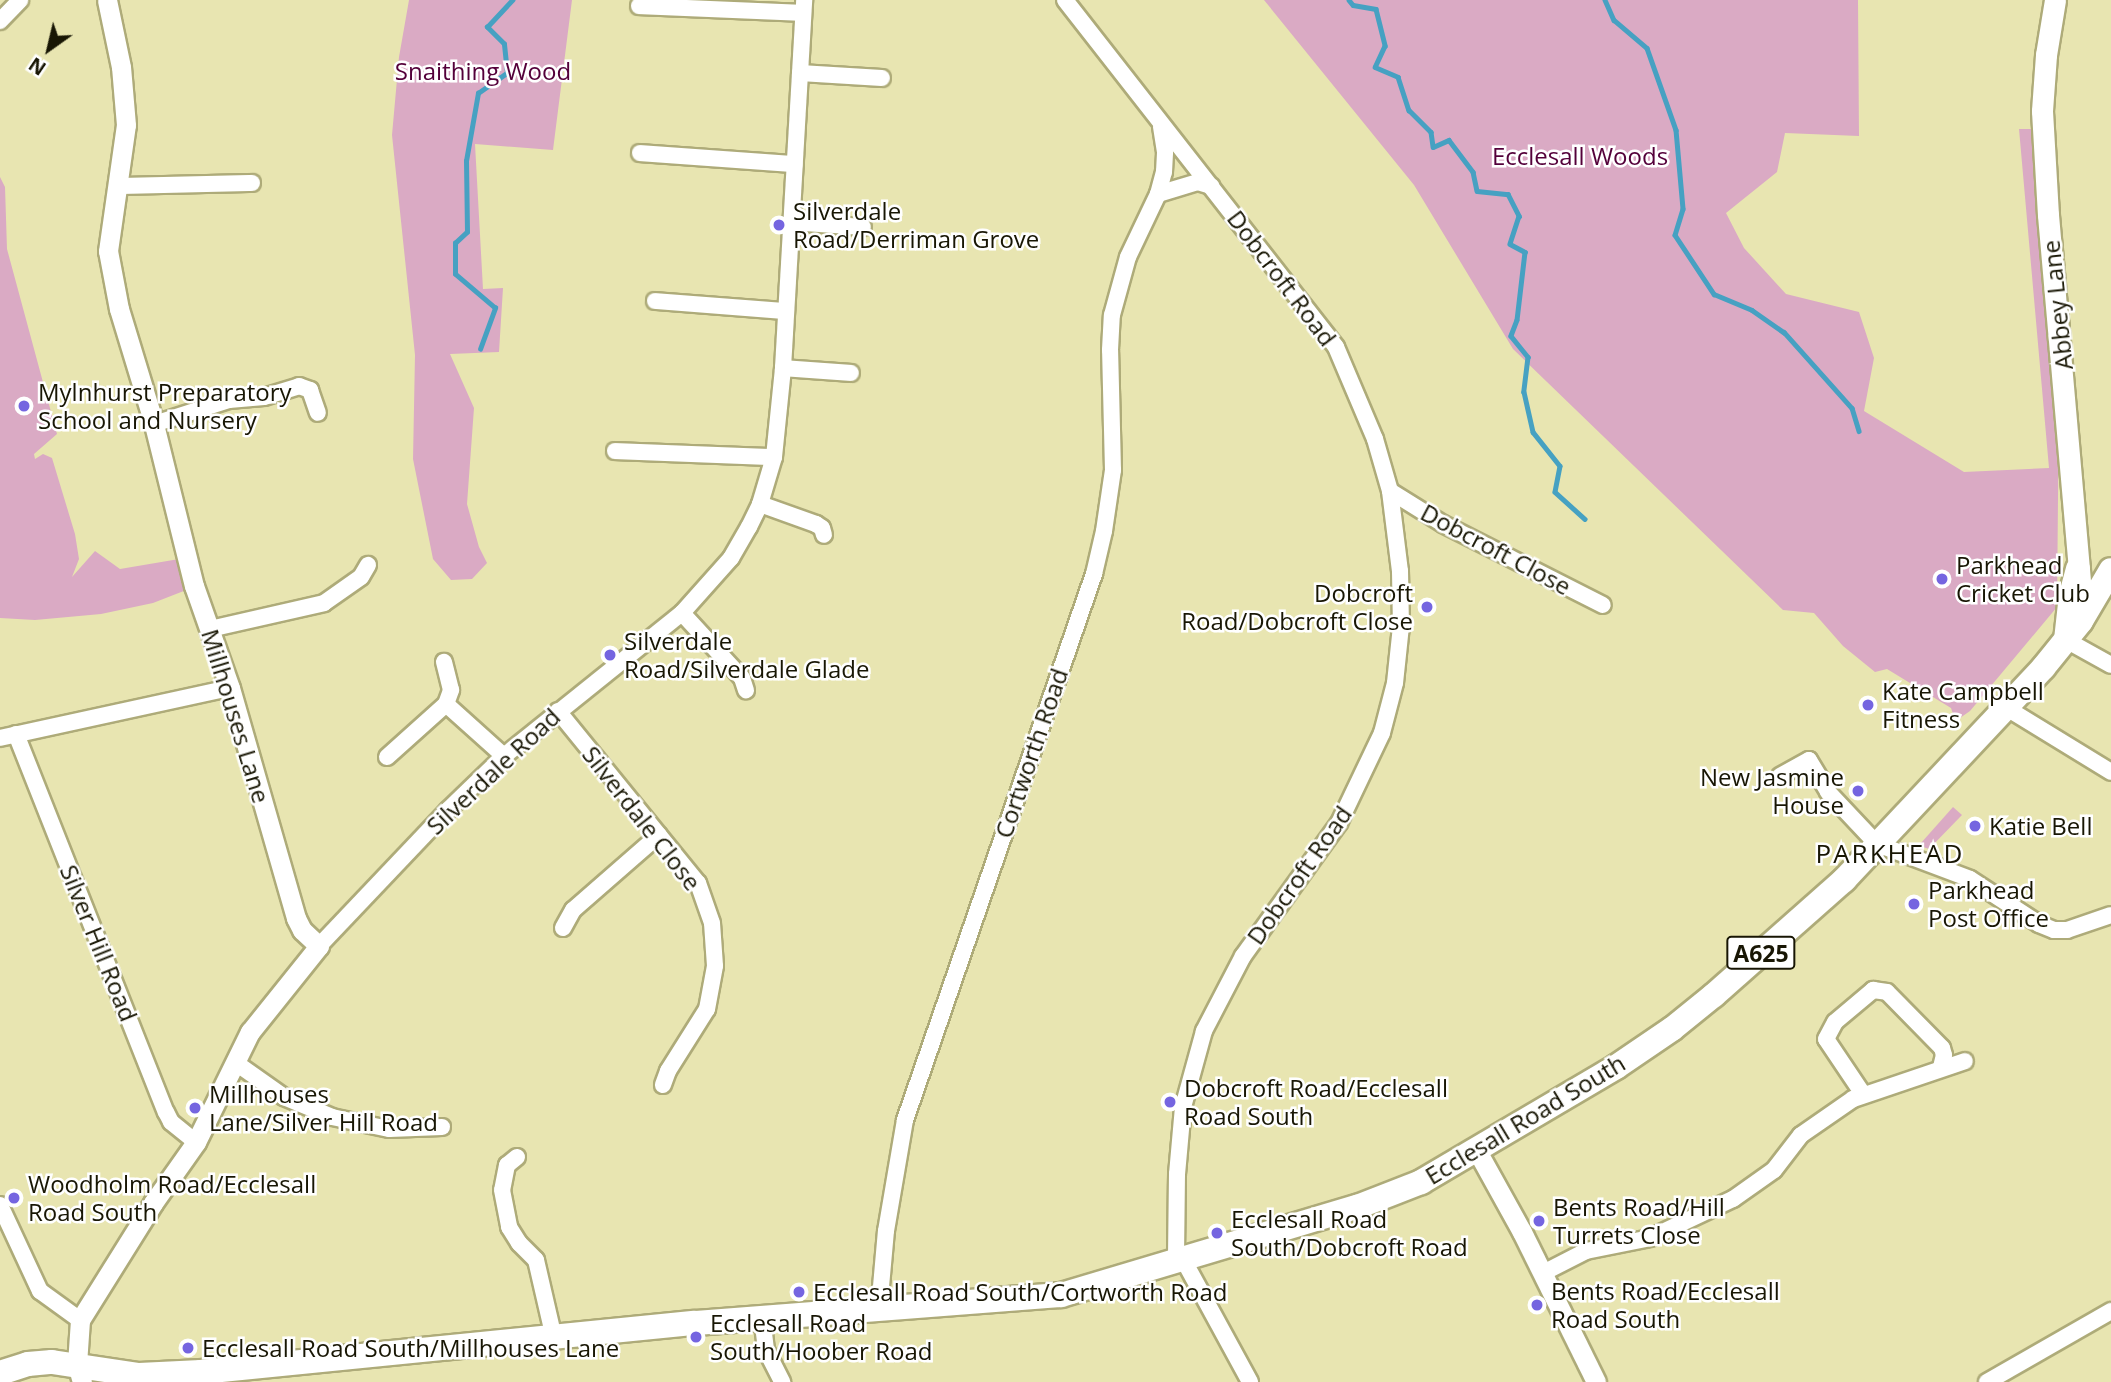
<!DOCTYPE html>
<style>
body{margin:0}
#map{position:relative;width:2111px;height:1382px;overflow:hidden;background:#e8e5b1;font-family:"Open Sans",sans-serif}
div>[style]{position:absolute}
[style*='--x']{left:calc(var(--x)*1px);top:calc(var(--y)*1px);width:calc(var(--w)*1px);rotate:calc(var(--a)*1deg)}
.green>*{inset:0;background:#daaac4}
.stream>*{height:4.5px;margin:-2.25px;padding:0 2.25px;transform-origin:2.25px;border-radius:2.25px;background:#46a1c2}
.roads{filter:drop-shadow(2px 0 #aeab79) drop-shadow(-2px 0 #aeab79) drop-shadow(0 2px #aeab79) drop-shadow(0 -2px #aeab79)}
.minor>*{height:16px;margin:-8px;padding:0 8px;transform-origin:8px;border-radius:8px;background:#fff}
.tertiary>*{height:19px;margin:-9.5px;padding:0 9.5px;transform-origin:9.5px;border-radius:9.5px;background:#fff}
.secondary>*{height:21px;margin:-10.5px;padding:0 10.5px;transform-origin:10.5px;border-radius:10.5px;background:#fff}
.primary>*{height:24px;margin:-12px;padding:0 12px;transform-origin:12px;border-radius:12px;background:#fff}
.dots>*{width:19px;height:19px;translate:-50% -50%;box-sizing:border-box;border:4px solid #fff;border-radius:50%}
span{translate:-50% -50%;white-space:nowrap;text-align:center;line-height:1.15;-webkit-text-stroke:5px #fff;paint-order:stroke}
.shield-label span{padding:2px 5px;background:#fff;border:2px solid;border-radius:5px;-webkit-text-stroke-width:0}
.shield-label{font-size:23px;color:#181604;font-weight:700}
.park-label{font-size:24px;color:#54003a}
.poi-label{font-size:24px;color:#181604}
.left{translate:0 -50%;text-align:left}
.right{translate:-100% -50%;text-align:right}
.street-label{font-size:24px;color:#181604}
.neighbourhood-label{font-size:26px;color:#181604;letter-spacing:2px}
.north{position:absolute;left:14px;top:14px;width:70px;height:70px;-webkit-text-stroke:5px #fff;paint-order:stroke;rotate:214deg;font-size:19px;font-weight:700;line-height:28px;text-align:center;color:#181604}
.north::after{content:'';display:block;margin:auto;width:24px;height:32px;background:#181604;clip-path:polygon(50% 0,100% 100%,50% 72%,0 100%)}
</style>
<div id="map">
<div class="green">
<i style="clip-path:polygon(409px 0,572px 0,553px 150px,475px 144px,483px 289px,503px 288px,499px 352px,450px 354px,474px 408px,467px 504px,479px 547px,487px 563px,472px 579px,451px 580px,433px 559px,413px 459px,415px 355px,392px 135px,399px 57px)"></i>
<i style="clip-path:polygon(1264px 0,1858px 0,1859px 136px,1785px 133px,1777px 172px,1726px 213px,1744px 248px,1786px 294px,1859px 312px,1874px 358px,1864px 411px,1964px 472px,2049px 468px,2019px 129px,2031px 129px,2059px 391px,2057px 607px,1970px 711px,1960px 718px,1953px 714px,1951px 708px,1887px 669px,1875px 672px,1843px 646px,1814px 613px,1783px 610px,1513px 349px,1414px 185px)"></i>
<i style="clip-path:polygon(0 177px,5px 187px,7px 249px,57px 434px,34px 454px,35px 459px,43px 454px,52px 458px,75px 534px,79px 559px,72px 577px,95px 551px,120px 569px,185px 558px,194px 587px,153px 603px,101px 614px,35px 620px,0 618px)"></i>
<i style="clip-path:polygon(1953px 807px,1962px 815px,1929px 849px,1923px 847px,1921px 843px)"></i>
</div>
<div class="stream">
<i style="--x:1349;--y:0;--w:6;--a:51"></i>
<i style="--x:1353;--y:5;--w:23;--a:10"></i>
<i style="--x:1376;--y:9;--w:38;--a:76"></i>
<i style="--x:1385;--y:46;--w:23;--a:115"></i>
<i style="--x:1375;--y:67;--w:25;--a:23"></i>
<i style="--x:1398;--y:77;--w:35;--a:72"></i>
<i style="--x:1409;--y:110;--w:31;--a:45"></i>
<i style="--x:1431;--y:132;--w:15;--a:82"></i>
<i style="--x:1433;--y:147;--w:17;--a:-24"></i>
<i style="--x:1449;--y:140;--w:40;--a:53"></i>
<i style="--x:1473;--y:172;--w:19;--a:78"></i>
<i style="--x:1477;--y:191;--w:31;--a:6"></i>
<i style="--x:1508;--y:194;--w:25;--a:63"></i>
<i style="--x:1519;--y:216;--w:29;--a:108"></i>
<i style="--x:1510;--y:244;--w:17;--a:28"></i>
<i style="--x:1525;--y:252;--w:68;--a:96.7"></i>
<i style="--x:1517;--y:320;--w:17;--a:111"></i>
<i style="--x:1511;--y:336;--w:27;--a:51"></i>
<i style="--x:1528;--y:357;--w:35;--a:97"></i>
<i style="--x:1524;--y:392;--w:41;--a:77.3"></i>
<i style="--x:1533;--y:432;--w:43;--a:51.5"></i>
<i style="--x:1560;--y:466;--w:26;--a:101"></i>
<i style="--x:1555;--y:492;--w:40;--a:42"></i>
<i style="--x:1605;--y:0;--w:22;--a:66"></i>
<i style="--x:1614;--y:20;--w:43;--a:40.3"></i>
<i style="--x:1647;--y:48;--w:87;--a:70.5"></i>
<i style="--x:1676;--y:130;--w:79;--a:84.9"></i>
<i style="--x:1683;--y:209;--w:27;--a:107"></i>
<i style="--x:1675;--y:235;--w:71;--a:56.5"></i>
<i style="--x:1714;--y:294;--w:41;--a:22.8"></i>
<i style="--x:1752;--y:310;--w:39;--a:35"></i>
<i style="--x:1784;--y:332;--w:102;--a:48.2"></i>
<i style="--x:1852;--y:408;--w:24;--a:73"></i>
<i style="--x:480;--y:349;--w:44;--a:-69.9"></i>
<i style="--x:495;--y:308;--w:52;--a:-139.6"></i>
<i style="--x:455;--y:274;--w:31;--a:-90"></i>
<i style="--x:455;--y:243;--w:16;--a:-43"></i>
<i style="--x:467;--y:232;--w:71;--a:-90.8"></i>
<i style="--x:466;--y:161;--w:69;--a:-80"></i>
<i style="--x:478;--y:93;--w:35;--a:-35"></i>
<i style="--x:507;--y:73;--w:29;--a:-96"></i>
<i style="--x:504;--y:44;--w:24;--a:-135"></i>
<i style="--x:487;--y:27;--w:37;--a:-47"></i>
</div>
<div class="roads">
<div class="minor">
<i style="--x:1065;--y:0;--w:440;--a:52"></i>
<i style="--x:1336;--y:347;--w:100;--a:67"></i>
<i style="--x:1375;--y:439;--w:54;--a:73.9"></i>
<i style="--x:1390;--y:491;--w:81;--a:82.9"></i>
<i style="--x:1400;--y:571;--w:55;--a:89"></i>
<i style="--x:1401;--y:626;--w:57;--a:96"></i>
<i style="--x:1395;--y:683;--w:52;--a:104.6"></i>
<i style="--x:1382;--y:733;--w:100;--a:115.5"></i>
<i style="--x:1339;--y:823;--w:164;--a:125.8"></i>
<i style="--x:1243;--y:956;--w:85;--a:117.5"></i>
<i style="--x:1204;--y:1031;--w:79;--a:105.4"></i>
<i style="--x:1183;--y:1107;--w:67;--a:95.1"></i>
<i style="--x:1177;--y:1174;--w:87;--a:90.7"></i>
<i style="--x:639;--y:6;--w:164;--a:2.4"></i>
<i style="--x:0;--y:21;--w:29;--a:-46"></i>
<i style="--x:800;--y:73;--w:82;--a:3.5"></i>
<i style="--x:640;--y:153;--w:155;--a:4.1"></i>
<i style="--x:118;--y:186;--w:134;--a:-1.3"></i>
<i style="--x:1158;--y:194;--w:42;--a:-16.7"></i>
<i style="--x:1198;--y:182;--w:14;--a:17"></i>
<i style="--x:791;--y:222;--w:72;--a:4"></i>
<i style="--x:655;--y:301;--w:131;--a:4.4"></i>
<i style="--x:783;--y:368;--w:68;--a:4.2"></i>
<i style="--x:154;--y:424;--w:79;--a:-17.7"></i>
<i style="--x:229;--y:400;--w:35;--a:-5"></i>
<i style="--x:264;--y:397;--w:37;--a:-17"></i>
<i style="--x:299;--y:386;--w:12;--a:20"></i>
<i style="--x:310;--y:390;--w:24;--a:71"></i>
<i style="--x:615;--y:451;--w:159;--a:2.2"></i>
<i style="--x:1390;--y:491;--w:62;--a:31.9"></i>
<i style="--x:1443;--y:524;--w:179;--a:26.9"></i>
<i style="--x:760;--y:504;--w:59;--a:19.7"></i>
<i style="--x:816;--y:524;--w:7;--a:34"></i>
<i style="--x:822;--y:528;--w:7;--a:74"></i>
<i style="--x:682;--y:613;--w:88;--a:47.3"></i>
<i style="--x:742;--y:678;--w:13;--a:72"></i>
<i style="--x:210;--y:629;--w:117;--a:-12.8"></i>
<i style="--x:324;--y:603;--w:45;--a:-35.1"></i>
<i style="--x:361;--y:577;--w:14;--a:-60"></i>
<i style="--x:2066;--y:640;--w:51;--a:29.1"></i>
<i style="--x:446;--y:704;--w:78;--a:41.9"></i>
<i style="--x:2005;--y:707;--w:124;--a:31.5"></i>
<i style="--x:558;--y:711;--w:222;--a:50.9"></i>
<i style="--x:698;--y:883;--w:42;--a:70.7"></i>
<i style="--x:712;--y:923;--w:43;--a:86"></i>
<i style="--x:715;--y:966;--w:44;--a:100.5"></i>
<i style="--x:707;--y:1009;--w:73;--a:122.2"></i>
<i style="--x:668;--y:1071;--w:15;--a:110"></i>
<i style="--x:16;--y:734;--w:407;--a:68.4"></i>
<i style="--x:166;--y:1112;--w:11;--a:63"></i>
<i style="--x:171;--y:1122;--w:32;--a:39"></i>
<i style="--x:0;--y:738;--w:235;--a:-12.3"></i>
<i style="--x:387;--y:757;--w:79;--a:-41.9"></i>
<i style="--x:446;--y:704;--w:15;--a:-70"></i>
<i style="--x:451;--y:690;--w:29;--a:-104"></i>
<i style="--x:1780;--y:776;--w:33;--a:-29"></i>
<i style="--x:1809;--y:760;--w:37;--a:59"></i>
<i style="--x:1828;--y:792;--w:71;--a:46.7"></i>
<i style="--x:1877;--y:844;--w:99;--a:20.6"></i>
<i style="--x:1970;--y:879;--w:82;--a:33.1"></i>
<i style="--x:2039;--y:924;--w:16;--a:22"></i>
<i style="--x:2054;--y:930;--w:13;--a:0"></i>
<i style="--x:2067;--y:930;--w:46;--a:-18.8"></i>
<i style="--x:563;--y:928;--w:21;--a:-61"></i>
<i style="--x:573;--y:910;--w:114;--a:-41.1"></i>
<i style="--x:319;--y:946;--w:187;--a:-46.5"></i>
<i style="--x:448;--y:810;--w:78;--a:-44"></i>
<i style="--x:504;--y:756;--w:228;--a:-38.8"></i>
<i style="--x:682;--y:613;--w:74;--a:-48.3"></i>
<i style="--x:731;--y:558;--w:36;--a:-60"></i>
<i style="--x:749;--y:527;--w:25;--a:-64"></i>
<i style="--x:760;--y:504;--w:49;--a:-73.4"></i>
<i style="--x:774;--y:457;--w:89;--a:-84.2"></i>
<i style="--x:783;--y:368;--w:369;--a:-86.7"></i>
<i style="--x:236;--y:1063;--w:59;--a:35.3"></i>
<i style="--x:284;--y:1097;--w:52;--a:22.6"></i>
<i style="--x:332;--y:1117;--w:58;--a:11.9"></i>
<i style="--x:389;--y:1129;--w:53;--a:-2.2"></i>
<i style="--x:1863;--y:1094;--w:66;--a:-123.9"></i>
<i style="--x:1826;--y:1039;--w:19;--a:-62"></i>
<i style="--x:1835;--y:1022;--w:50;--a:-40.1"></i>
<i style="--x:1873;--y:990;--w:14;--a:8"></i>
<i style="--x:1887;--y:992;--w:78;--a:45.5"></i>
<i style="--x:1942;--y:1048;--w:7;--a:74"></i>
<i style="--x:1944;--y:1055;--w:12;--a:104"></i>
<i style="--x:517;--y:1157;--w:13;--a:141"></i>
<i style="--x:507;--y:1165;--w:25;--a:101"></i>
<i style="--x:502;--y:1190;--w:38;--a:79"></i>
<i style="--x:509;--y:1227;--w:19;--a:58"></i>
<i style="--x:519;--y:1243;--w:24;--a:45"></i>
<i style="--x:536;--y:1260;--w:80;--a:77"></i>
<i style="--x:0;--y:1205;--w:95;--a:65.1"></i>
<i style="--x:40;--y:1291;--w:49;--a:35.9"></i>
<i style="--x:1183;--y:1259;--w:140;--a:61.4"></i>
<i style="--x:1543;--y:1273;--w:48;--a:-27.1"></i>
<i style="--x:1586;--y:1251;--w:65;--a:-11.5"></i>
<i style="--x:1650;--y:1238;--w:92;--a:-25.2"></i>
<i style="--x:1733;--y:1199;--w:50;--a:-35.3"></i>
<i style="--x:1774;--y:1170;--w:44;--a:-52.4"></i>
<i style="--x:1801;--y:1135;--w:63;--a:-34.7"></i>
<i style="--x:1853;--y:1099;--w:118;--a:-18.7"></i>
<i style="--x:879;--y:1309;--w:78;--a:-84.9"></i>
<i style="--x:886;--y:1231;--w:113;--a:-80.3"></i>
<i style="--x:905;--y:1120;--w:578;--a:-70.91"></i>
<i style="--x:1094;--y:574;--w:44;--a:-76.9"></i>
<i style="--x:1104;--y:531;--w:62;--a:-81.6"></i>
<i style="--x:1113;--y:470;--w:120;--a:-91.4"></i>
<i style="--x:1110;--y:350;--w:35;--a:-87"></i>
<i style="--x:1112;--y:315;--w:60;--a:-74.6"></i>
<i style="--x:1128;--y:257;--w:70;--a:-64.5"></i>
<i style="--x:1158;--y:194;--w:23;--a:-75"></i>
<i style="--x:1164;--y:172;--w:20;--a:-87"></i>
<i style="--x:1165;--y:152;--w:26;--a:-99"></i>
<i style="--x:762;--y:1317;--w:33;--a:83"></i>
<i style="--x:766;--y:1350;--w:36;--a:63"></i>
<i style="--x:1987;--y:1382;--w:143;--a:-29.8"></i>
</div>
<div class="tertiary">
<i style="--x:1476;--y:1149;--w:95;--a:61"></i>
<i style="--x:1522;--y:1232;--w:167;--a:63.7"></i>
<i style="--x:82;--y:1382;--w:19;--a:-106"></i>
<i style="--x:77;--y:1364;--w:44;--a:-86.1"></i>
<i style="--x:80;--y:1320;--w:138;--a:-58"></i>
<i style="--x:153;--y:1203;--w:75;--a:-54.8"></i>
<i style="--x:196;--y:1142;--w:123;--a:-63.9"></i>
<i style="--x:250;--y:1032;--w:110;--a:-51.3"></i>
<i style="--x:319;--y:946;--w:23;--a:-137"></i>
<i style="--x:302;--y:930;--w:13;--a:-117"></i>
<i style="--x:296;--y:918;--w:239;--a:-106"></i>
<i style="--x:230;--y:688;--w:108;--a:-109.4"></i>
<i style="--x:194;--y:586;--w:167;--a:-103.9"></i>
<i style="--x:154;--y:424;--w:120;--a:-106.9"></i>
<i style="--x:119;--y:309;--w:59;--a:-100.7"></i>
<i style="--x:108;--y:251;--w:127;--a:-81.9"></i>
<i style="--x:126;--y:125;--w:58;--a:-94.9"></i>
<i style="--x:121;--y:67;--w:68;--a:-101.8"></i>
</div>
<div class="secondary">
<i style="--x:2055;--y:0;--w:56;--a:99.3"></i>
<i style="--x:2046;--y:55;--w:56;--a:94.1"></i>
<i style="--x:2042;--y:111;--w:104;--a:86.7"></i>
<i style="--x:2048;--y:215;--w:369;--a:85"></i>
</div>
<div class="primary">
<i style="--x:2066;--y:640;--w:45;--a:-83.7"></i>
<i style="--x:2071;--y:595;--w:27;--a:-75"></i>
<i style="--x:0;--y:1373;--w:29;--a:-18"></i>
<i style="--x:28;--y:1364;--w:24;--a:-5"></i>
<i style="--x:52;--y:1362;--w:88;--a:8.5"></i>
<i style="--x:139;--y:1375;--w:62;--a:-2.8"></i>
<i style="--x:201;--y:1372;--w:496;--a:-5.7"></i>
<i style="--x:695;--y:1323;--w:367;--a:-4.4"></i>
<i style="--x:1061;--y:1295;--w:309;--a:-16.6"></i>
<i style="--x:1357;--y:1207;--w:69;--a:-21.3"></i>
<i style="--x:1421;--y:1182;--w:226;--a:-30.5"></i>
<i style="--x:1616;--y:1067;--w:68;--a:-34.2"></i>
<i style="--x:1672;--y:1029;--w:54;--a:-39"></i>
<i style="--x:1714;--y:995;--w:174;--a:-41.5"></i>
<i style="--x:1844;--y:880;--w:291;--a:-46.8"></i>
<i style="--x:2043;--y:668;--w:60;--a:-51"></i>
<i style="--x:2081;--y:621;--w:59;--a:-59.5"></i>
</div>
</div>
<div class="dots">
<i style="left:779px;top:225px;background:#7565e0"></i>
<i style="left:24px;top:406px;background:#7565e0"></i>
<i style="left:1942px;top:579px;background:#7565e0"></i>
<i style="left:1427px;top:607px;background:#7565e0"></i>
<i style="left:610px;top:655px;background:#7565e0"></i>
<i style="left:1868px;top:705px;background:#7565e0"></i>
<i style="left:1858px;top:791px;background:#7565e0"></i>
<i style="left:1975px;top:826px;background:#7565e0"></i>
<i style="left:1914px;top:904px;background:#7565e0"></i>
<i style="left:1170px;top:1102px;background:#7565e0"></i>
<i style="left:195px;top:1108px;background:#7565e0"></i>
<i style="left:14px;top:1198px;background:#7565e0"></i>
<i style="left:1539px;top:1221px;background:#7565e0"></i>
<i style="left:1217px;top:1233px;background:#7565e0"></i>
<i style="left:799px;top:1292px;background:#7565e0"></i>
<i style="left:1537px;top:1305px;background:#7565e0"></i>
<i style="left:696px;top:1337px;background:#7565e0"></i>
<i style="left:188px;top:1348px;background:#7565e0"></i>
</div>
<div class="shield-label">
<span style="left:1761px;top:953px">A625</span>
</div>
<div class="park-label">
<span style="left:483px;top:71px">Snaithing Wood</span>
<span style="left:1580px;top:156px">Ecclesall Woods</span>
</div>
<div class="poi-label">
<span class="left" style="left:793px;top:225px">Silverdale<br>Road/Derriman Grove</span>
<span class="left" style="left:38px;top:406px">Mylnhurst Preparatory<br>School and Nursery</span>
<span class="left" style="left:1956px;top:579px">Parkhead<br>Cricket Club</span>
<span class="right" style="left:1413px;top:607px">Dobcroft<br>Road/Dobcroft Close</span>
<span class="left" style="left:624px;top:655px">Silverdale<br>Road/Silverdale Glade</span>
<span class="left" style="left:1882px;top:705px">Kate Campbell<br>Fitness</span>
<span class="right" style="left:1844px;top:791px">New Jasmine<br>House</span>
<span class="left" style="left:1989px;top:826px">Katie Bell</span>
<span class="left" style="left:1928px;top:904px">Parkhead<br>Post Office</span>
<span class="left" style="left:1184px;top:1102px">Dobcroft Road/Ecclesall<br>Road South</span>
<span class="left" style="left:209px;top:1108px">Millhouses<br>Lane/Silver Hill Road</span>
<span class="left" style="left:28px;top:1198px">Woodholm Road/Ecclesall<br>Road South</span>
<span class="left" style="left:1553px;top:1221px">Bents Road/Hill<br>Turrets Close</span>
<span class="left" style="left:1231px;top:1233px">Ecclesall Road<br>South/Dobcroft Road</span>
<span class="left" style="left:1551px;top:1305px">Bents Road/Ecclesall<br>Road South</span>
<span class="left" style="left:813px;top:1292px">Ecclesall Road South/Cortworth Road</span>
<span class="left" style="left:710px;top:1337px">Ecclesall Road<br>South/Hoober Road</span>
<span class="left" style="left:202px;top:1348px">Ecclesall Road South/Millhouses Lane</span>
</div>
<div class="street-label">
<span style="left:1282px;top:278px;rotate:53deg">Dobcroft Road</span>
<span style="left:2057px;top:305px;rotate:-96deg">Abbey Lane</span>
<span style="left:1496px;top:549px;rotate:28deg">Dobcroft Close</span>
<span style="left:236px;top:716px;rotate:73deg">Millhouses Lane</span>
<span style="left:1031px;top:753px;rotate:-71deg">Cortworth Road</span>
<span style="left:493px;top:771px;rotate:-43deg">Silverdale Road</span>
<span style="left:642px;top:818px;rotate:52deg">Silverdale Close</span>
<span style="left:1299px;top:875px;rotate:-55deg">Dobcroft Road</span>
<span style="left:99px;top:943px;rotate:68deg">Silver Hill Road</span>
<span style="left:1525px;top:1119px;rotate:-31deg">Ecclesall Road South</span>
</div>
<div class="neighbourhood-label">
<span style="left:1890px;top:854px">PARKHEAD</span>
</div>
<div class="north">N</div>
</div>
